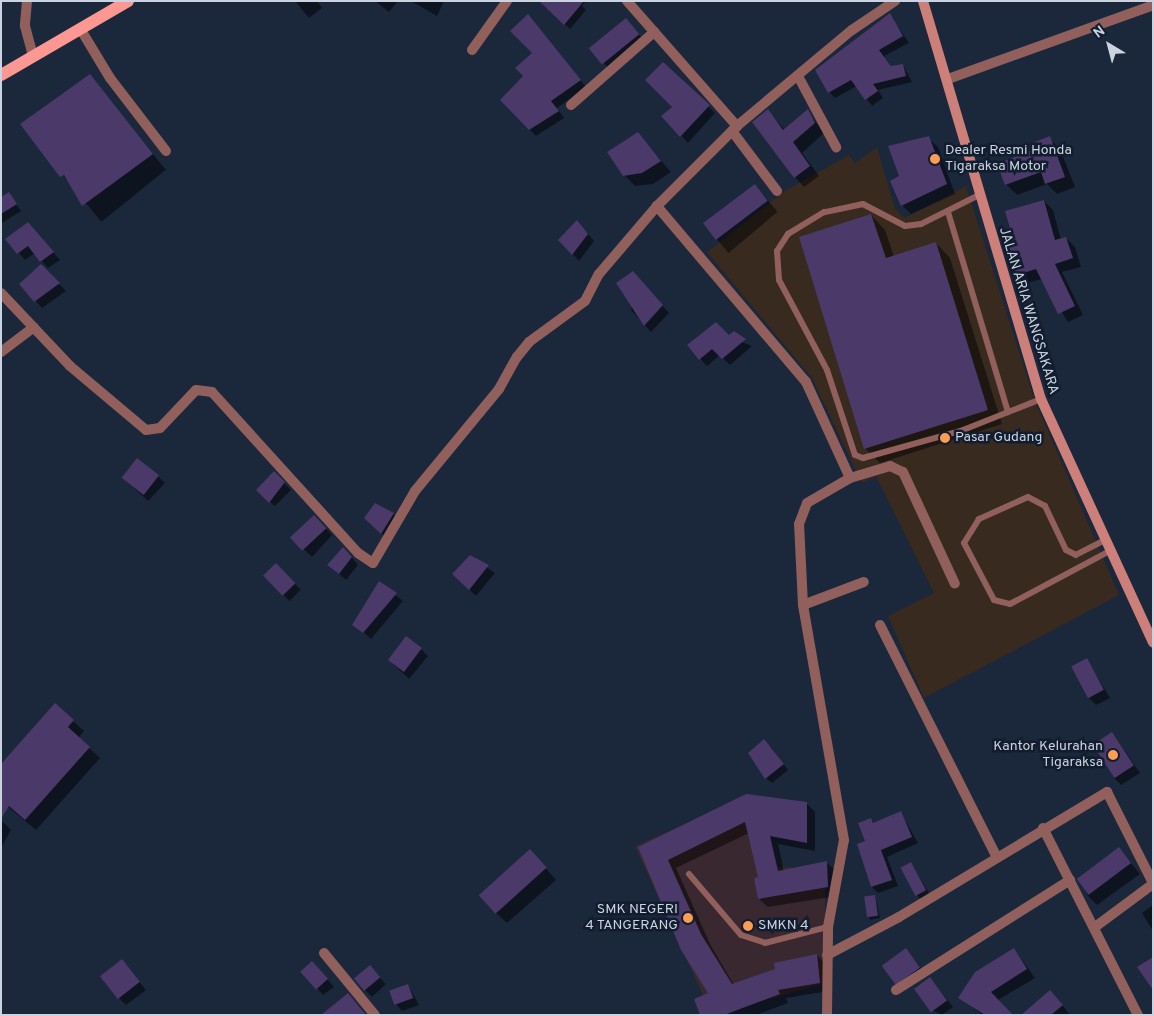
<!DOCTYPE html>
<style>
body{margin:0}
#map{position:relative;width:1154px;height:1016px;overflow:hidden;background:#1b273a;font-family:Overpass,sans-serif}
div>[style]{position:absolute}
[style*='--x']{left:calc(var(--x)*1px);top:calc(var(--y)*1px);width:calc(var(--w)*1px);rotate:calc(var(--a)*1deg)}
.commercial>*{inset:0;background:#392a1f}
.education>*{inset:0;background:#3a2830}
.shadow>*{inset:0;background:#0007;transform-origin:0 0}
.building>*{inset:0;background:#4a3969;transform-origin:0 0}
.lane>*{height:6px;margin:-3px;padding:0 3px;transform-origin:3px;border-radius:3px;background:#91605c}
.street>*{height:10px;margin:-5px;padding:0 5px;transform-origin:5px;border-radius:5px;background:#91605c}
.secondary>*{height:10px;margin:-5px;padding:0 5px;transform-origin:5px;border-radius:5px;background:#cd807a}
.primary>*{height:12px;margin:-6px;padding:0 6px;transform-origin:6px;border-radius:6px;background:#fc9891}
.dots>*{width:14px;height:14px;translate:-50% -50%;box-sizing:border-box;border:2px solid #121d30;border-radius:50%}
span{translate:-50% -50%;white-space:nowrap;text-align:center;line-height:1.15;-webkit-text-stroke:5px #121d30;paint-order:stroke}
.poi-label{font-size:14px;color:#cbd3e0}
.left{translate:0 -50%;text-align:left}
.right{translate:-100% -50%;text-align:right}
.street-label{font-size:14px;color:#cbd3e0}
.frame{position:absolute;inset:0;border:2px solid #cbd3e0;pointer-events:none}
.north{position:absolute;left:1084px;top:20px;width:50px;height:50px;-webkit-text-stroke:4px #121d30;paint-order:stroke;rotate:323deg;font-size:14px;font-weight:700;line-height:20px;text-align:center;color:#cbd3e0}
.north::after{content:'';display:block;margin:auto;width:18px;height:22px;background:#cbd3e0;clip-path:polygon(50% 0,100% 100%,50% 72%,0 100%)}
</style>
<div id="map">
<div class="commercial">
<i style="clip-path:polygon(877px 147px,895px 209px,905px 218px,966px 186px,1034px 399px,1119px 595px,924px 698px,888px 616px,934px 593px,876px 476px,862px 483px,812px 378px,707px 252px,785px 191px,849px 155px,855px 163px)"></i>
</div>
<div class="education">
<i style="clip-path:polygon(754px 794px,778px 867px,825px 869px,825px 983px,712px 1015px,635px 846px)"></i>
</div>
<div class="shadow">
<i style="clip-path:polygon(295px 1px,317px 1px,322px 8px,309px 18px)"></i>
<i style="clip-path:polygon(375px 1px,398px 1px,389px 12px)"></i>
<i style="clip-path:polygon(411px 1px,444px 1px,437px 16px)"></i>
<i style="clip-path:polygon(541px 1px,586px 1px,582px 6px,586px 10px,570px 29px)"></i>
<i style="clip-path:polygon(528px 15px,586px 87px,557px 108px,564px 118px,536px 136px,502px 100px,524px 77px,534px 54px)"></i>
<i style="clip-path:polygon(890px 15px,909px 43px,884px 56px,892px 67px,903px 65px,912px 82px,878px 90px,883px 98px,872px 106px,857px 86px,835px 98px,829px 92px)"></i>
<i style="clip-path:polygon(632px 27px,645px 41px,611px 71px,592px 50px)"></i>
<i style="clip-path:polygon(663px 63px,715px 113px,688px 143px,663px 116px,674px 107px)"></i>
<i style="left:89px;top:75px;width:122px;height:83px;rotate:51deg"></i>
<i style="clip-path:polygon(768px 111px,785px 130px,807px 111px,824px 133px,802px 153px,819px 176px,804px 187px,795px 177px)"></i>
<i style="clip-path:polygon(638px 134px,671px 172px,653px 184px,635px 186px,624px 175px)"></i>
<i style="clip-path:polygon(928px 138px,938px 147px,955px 194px,911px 214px,902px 205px,900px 177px,890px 147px)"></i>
<i style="clip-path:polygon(1049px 138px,1060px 149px,1075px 187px,1057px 194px,1047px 184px,1017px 195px,1006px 184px)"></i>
<i style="left:755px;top:185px;width:35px;height:64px;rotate:50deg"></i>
<i style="clip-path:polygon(9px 194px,21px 211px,2px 223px,1px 199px)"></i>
<i style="clip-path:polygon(1044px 201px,1053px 210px,1061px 240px,1066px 238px,1075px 247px,1081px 267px,1062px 272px,1083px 315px,1068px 322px,1042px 279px,1027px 283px,1018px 274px,1006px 212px)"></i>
<i style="clip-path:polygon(871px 215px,885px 230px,894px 257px,936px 243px,950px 258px,1002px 424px,880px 463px,865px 448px)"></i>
<i style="clip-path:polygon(577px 222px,594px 241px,579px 261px,560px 240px)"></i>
<i style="clip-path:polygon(34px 230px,60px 260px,48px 268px,35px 253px,25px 260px,7px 239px)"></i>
<i style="clip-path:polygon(41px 266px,66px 291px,42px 308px,20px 284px)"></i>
<i style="clip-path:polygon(640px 280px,669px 313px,651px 332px,631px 310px)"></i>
<i style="clip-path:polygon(729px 337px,752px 346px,730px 365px,720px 355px,707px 366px,688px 346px)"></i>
<i style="left:274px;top:473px;width:24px;height:23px;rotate:45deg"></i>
<i style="clip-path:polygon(158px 476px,165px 483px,148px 501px,129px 483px)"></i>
<i style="clip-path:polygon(394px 514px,400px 520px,389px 540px,372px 525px)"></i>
<i style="clip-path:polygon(321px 523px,332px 535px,312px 557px,293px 539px)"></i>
<i style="clip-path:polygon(350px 555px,358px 565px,346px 580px,329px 565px)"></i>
<i style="clip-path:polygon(470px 556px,495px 573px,476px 596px,454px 574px)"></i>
<i style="left:276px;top:565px;width:35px;height:16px;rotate:45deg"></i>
<i style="clip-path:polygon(379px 582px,403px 601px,371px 639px,354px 624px)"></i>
<i style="clip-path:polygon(421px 649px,428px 656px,409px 679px,388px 659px)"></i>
<i style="clip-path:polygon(1087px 660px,1110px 698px,1096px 705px,1089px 698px)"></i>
<i style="clip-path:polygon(55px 705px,84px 731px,78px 738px,100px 758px,36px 830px,1px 801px)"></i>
<i style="clip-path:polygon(1112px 733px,1140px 773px,1121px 785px,1114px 778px)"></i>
<i style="clip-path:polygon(770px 746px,788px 770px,772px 783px,766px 778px)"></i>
<i style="clip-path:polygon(806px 803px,815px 812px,815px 851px,778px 844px,784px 872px,827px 863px,836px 871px,837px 896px,768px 907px,759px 899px,760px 878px,749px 833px,676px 868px,710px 944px,734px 985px,817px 955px,826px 964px,829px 991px,786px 998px,788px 1003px,756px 1015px,701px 1015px,710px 994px,640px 848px)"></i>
<i style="clip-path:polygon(901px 813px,918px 843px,887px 857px,898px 886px,878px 893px,872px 887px,867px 842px,871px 820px,875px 824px)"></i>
<i style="clip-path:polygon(1px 820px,11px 830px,1px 848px)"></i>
<i style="clip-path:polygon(1119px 849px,1140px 874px,1097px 905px,1087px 895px)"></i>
<i style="clip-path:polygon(540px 862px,556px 880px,507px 923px,496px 913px)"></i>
<i style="clip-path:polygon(911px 864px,932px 898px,924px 902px,917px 895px)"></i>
<i style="clip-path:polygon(875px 896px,880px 918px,871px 920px,868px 917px)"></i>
<i style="clip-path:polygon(1153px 905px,1153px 931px,1142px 913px)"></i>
<i style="clip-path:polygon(906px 949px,926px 974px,902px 989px,895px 982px)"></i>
<i style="clip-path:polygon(1014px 949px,1035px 978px,998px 1000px,1012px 1015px,982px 1015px,960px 997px)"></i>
<i style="clip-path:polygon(128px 968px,146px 990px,126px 1005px,119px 998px)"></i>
<i style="clip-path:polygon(319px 969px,334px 987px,323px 995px,302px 971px)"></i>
<i style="clip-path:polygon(376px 974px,386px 984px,372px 997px,365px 990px)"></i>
<i style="clip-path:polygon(930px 978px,953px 1007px,942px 1015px,932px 1010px,915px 987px)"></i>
<i style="clip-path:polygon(408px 985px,419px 1005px,402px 1011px,396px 1004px)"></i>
<i style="clip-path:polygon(1057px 998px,1070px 1015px,1035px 1015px)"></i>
</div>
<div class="building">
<i style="clip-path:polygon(539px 1px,584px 1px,564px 25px)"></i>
<i style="clip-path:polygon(890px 13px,903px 36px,879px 50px,891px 66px,903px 64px,906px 76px,873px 84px,878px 91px,865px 100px,851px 80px,828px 93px,815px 70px)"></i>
<i style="clip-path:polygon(528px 14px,581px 80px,551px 101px,559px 111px,529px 130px,500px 100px,523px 76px,515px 68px,532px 53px,510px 31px)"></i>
<i style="left:626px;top:18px;width:21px;height:48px;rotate:51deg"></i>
<i style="clip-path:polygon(663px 62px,710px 105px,680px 137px,661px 116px,672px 107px,645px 80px)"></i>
<i style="clip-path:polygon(90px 74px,153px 154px,82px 206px,64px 175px,60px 177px,20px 124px)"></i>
<i style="clip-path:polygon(768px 109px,783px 130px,808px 109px,815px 123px,793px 142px,810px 166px,794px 178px,752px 122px)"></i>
<i style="clip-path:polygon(638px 132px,661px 161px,642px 173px,623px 176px,607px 152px)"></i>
<i style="clip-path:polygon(929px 136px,947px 184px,901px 206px,890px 181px,899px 176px,888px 146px)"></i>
<i style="clip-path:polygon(1050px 136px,1065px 177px,1045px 184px,1041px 172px,1005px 185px,997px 164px,1032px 150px,1030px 144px)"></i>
<i style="left:755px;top:184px;width:21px;height:65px;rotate:53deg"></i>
<i style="clip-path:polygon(9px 192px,17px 204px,1px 214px,1px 197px)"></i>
<i style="clip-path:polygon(1044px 200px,1055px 240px,1066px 237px,1073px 258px,1055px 264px,1075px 306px,1058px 314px,1036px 269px,1017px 275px,1007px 241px,1013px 240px,1005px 211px)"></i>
<i style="clip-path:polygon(871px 214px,886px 258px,936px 242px,988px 410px,864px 449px,799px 237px)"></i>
<i style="clip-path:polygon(577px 220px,588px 234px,572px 255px,558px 240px)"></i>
<i style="clip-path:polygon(28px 222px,54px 252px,40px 262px,28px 246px,17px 254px,5px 239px)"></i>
<i style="clip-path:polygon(41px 264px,60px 283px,34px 302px,19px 284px)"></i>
<i style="clip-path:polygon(633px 271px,663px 305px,644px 326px,616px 283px)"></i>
<i style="clip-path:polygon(716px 322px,729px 335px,734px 331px,746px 339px,722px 359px,712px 349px,699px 360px,687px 345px)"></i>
<i style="left:137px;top:458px;width:28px;height:25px;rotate:38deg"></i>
<i style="clip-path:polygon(274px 471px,285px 482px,269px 503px,256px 490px)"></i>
<i style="clip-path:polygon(375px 503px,394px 513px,381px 534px,364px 518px)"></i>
<i style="left:314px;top:515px;width:18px;height:33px;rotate:47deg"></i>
<i style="clip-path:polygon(343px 547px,352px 557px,339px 574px,327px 565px)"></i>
<i style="clip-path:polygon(470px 555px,489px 565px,469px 590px,452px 574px)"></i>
<i style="left:276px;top:563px;width:28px;height:18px;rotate:46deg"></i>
<i style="clip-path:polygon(379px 581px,397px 593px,363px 633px,352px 625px)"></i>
<i style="left:406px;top:636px;width:20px;height:30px;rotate:37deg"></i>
<i style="left:1087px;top:658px;width:36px;height:18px;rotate:62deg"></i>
<i style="clip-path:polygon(55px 703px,74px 720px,68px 727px,90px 747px,25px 820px,9px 806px,1px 819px,1px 764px)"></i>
<i style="left:1112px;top:732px;width:40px;height:23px;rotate:57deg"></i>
<i style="clip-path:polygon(764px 739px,784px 764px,765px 779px,748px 753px)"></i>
<i style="clip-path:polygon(746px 794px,807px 802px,807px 843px,770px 836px,778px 871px,827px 861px,828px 887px,758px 899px,754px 878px,758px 877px,745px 822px,668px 860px,701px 934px,732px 984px,775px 969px,774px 963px,817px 954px,820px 983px,778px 990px,780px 994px,724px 1015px,700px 1015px,694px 999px,708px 993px,681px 950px,638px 847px)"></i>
<i style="clip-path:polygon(901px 811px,912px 837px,881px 850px,892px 880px,871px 887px,857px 844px,865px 841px,858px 823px,871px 818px,873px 823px)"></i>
<i style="left:1119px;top:847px;width:20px;height:53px;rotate:53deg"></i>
<i style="left:530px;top:849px;width:25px;height:69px;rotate:48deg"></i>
<i style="left:911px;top:862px;width:32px;height:12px;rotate:62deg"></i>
<i style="left:875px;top:895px;width:21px;height:11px;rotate:82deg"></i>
<i style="left:906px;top:948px;width:24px;height:30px;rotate:54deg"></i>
<i style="clip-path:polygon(1014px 948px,1027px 969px,991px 992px,1013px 1015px,985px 1015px,958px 998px,975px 972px)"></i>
<i style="clip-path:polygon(1153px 957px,1153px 990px,1137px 967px)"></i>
<i style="left:122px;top:959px;width:29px;height:28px;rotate:52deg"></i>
<i style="left:312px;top:961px;width:24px;height:16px;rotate:48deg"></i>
<i style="left:370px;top:965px;width:16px;height:21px;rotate:50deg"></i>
<i style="left:930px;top:977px;width:29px;height:20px;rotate:54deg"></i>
<i style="left:408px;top:984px;width:15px;height:20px;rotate:70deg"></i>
<i style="clip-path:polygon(1050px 990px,1063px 1005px,1051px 1015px,1021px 1015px)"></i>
<i style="clip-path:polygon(348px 993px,366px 1015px,321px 1015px)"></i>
</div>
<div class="lane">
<i style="--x:979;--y:195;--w:65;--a:153.4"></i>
<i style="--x:921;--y:224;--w:16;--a:173"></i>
<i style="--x:905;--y:226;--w:47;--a:-152.4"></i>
<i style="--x:863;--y:204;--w:40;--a:168"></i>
<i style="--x:824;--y:212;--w:42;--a:148.6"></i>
<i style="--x:788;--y:234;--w:20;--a:123"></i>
<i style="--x:777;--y:251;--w:29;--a:86"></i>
<i style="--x:779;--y:280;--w:102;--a:61.9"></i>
<i style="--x:827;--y:370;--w:89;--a:71.8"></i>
<i style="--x:855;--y:455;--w:9;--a:21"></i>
<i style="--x:863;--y:458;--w:104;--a:-15.6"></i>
<i style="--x:963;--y:430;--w:84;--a:-21.7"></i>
<i style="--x:948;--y:212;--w:209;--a:73.3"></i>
<i style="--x:1103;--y:541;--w:30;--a:153"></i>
<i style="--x:1076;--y:555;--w:11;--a:-153"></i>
<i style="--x:1066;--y:550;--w:49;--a:-115.5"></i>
<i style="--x:1045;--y:506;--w:19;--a:-152"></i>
<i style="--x:1028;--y:497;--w:54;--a:155.8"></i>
<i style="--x:979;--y:519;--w:28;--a:122"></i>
<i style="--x:964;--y:543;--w:64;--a:62.2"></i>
<i style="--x:994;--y:600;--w:16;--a:14"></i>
<i style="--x:1010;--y:604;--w:111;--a:-28"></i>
<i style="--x:689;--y:874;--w:80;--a:49.6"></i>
<i style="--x:741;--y:935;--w:25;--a:18"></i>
<i style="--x:765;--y:943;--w:65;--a:-14.3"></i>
</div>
<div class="street">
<i style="--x:27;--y:1;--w:25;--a:95"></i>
<i style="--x:25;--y:26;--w:30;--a:75"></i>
<i style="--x:627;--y:1;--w:167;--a:48.7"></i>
<i style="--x:81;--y:30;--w:56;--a:58.9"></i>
<i style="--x:110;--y:78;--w:92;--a:52.5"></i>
<i style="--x:472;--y:50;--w:60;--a:-54.5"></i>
<i style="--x:798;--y:76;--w:81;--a:61.8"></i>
<i style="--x:948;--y:79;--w:218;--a:-19.8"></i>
<i style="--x:571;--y:105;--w:111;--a:-41.3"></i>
<i style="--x:732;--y:131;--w:75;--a:53.1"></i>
<i style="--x:1;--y:293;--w:100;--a:46.6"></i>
<i style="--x:70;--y:366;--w:99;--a:40.1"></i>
<i style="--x:146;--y:430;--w:14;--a:-8"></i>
<i style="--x:160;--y:428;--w:52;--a:-46.5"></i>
<i style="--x:196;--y:390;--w:16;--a:7"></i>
<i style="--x:212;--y:392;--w:217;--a:47.8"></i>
<i style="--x:358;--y:553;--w:18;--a:34"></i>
<i style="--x:373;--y:563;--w:83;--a:-59.7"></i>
<i style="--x:415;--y:491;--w:132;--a:-50.5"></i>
<i style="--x:499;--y:389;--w:37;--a:-61"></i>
<i style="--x:517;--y:357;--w:19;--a:-51"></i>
<i style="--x:529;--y:342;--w:69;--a:-36.2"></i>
<i style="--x:585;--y:301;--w:30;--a:-63"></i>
<i style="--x:599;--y:274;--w:89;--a:-49.5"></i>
<i style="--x:1;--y:352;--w:41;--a:-37.1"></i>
<i style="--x:850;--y:478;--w:42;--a:-16.7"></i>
<i style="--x:890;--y:466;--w:14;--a:25"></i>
<i style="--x:903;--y:472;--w:123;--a:65.1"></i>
<i style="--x:803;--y:605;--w:65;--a:-20.7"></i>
<i style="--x:880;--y:625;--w:258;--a:63.3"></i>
<i style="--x:1043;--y:828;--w:210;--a:63.1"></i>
<i style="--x:1095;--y:927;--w:72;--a:-36.6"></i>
<i style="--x:324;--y:953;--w:80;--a:50.6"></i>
<i style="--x:827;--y:955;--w:81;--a:-27.8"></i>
<i style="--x:899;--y:917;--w:243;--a:-31"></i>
<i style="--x:1107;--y:792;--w:102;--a:63.2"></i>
<i style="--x:896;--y:990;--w:206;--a:-32.3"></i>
<i style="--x:827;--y:1015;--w:88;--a:-89.3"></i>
<i style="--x:828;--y:927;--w:88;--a:-79.6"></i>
<i style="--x:844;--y:840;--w:239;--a:-99.9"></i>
<i style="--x:803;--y:605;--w:81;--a:-92.8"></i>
<i style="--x:799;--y:524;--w:22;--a:-69"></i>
<i style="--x:807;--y:503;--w:50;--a:-30.2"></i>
<i style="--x:850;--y:478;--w:106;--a:-114.6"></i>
<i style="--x:806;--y:382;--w:231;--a:-130.3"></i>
<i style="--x:657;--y:206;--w:113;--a:-45"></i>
<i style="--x:737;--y:126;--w:150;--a:-39.9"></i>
<i style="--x:852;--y:30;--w:52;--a:-34"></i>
</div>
<div class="secondary">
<i style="--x:923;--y:1;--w:415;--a:73.5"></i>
<i style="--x:1041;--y:399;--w:268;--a:65.3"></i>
</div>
<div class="primary">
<i style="--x:1;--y:75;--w:147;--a:-30.2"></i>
</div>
<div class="dots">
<i style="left:935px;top:159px;background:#fc9d53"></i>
<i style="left:945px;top:438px;background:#fc9d53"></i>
<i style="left:1113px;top:755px;background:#fc9d53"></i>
<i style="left:688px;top:918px;background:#fc9d53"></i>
<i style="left:748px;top:926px;background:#fc9d53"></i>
</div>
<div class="poi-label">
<span class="left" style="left:945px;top:159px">Dealer Resmi Honda<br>Tigaraksa Motor</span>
<span class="left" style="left:955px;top:438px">Pasar Gudang</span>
<span class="right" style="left:1103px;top:755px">Kantor Kelurahan<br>Tigaraksa</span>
<span class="right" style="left:678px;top:918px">SMK NEGERI<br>4 TANGERANG</span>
<span class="left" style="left:758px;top:926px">SMKN 4</span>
</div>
<div class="street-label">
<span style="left:1028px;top:311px;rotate:73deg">JALAN ARIA WANGSAKARA</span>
</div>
<div class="frame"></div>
<div class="north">N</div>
</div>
